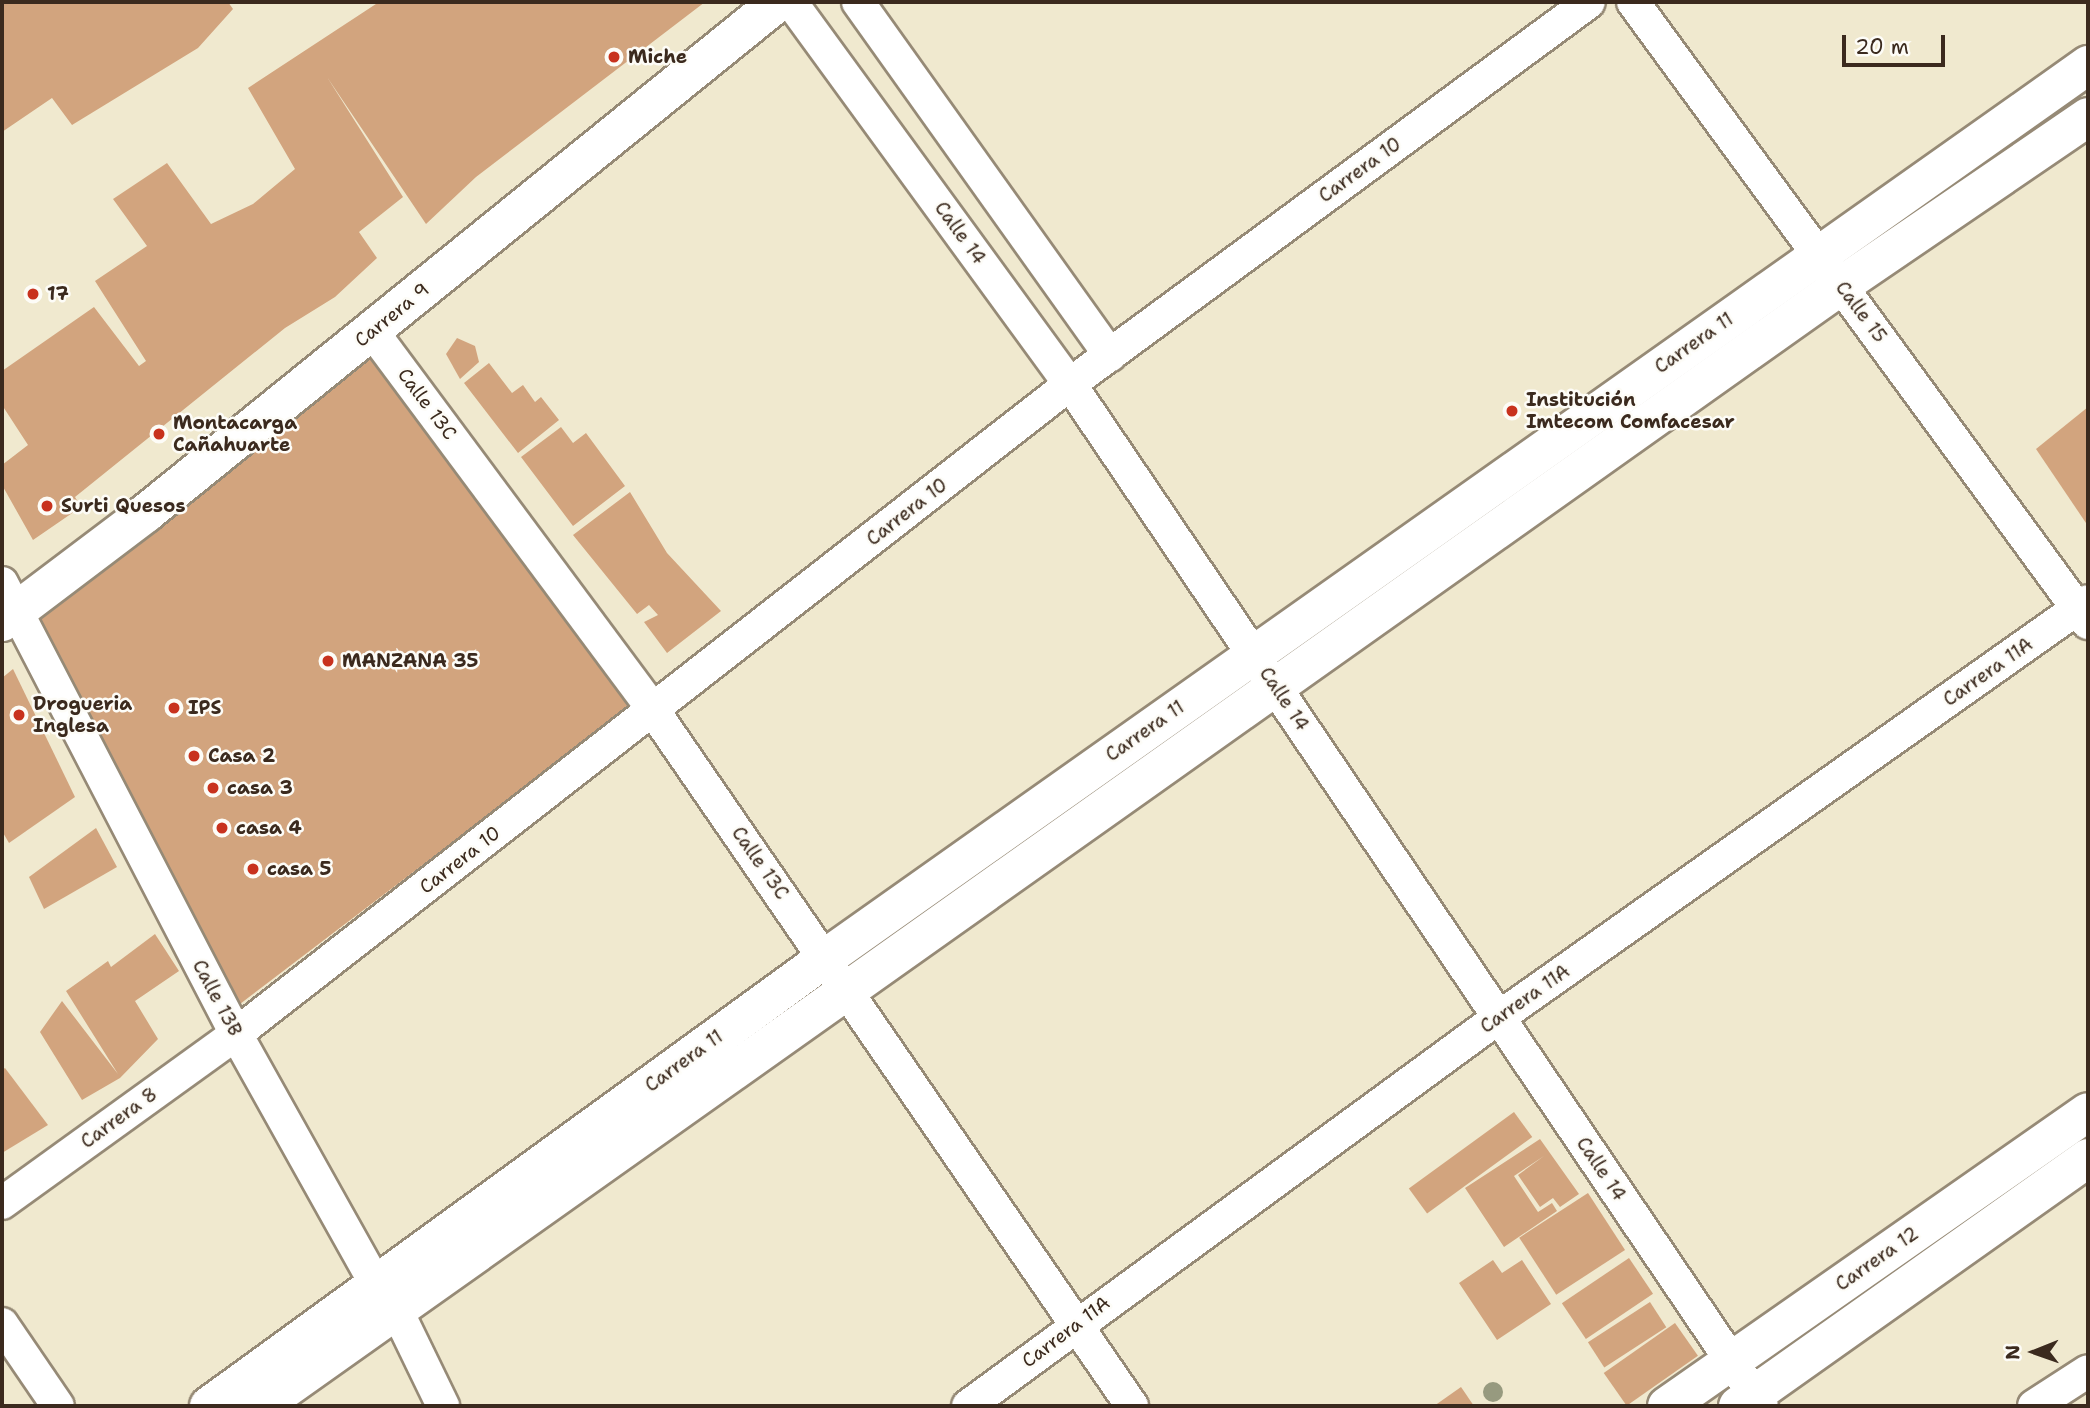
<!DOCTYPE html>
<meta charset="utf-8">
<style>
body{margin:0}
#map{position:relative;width:2090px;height:1408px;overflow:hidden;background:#f0e9cf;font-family:"Shantell Sans",sans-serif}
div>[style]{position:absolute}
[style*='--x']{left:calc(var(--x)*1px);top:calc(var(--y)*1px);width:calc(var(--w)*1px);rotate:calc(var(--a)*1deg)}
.building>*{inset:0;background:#d2a47e;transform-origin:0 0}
.roads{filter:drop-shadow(2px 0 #968a76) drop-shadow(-2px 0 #968a76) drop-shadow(0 2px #968a76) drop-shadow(0 -2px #968a76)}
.minor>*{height:32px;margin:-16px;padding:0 16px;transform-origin:16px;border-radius:16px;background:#fff}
.tertiary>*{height:38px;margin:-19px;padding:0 19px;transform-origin:19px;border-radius:19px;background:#fff}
.secondary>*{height:38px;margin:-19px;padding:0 19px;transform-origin:19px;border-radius:19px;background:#fff}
.trees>*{width:20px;height:20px;margin:-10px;border-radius:50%;background:#979a7f}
.dots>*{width:19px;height:19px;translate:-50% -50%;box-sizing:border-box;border:4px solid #fdfcf7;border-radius:50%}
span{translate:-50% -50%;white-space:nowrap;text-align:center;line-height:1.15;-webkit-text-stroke:5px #fdfcf7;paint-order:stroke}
.poi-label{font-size:19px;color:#3b2a1e;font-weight:700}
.left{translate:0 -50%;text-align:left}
.street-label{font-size:19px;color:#3b2a1e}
.frame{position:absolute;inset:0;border:4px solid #3b2a1e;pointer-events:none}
.north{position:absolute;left:1999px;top:1317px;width:70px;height:70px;-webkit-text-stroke:5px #fdfcf7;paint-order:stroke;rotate:269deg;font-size:19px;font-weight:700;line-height:28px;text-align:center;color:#3b2a1e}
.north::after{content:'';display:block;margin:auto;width:24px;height:32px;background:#3b2a1e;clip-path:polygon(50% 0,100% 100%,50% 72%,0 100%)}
.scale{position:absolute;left:1842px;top:35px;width:103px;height:32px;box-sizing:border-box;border:4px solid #3b2a1e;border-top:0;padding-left:9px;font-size:21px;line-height:24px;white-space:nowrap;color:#3b2a1e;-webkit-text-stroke:5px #fdfcf7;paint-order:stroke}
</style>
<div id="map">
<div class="building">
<i style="clip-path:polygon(2px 2px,228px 2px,233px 9px,198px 48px,72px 125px,52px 98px,2px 132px)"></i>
<i style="clip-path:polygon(379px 2px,705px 2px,476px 177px,426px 224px,327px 77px,403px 197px,359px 232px,377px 258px,335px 297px,285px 328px,75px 497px,81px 507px,33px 540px,2px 485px,2px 465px,28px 445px,2px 405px,2px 371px,94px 307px,139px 366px,146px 361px,95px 281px,147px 246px,113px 199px,167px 163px,211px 224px,253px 204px,295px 169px,248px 88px)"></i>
<i style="clip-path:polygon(457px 338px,475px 346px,479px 362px,460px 379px,446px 354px)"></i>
<i style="clip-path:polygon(369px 352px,630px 707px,240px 1004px,206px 947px,35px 616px)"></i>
<i style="clip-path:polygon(489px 363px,512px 393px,523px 385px,535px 402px,541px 397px,559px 420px,518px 453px,464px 383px)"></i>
<i style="clip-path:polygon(2088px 407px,2088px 526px,2036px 449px)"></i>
<i style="clip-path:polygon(561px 427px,573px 443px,586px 433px,625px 486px,573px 526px,521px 457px)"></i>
<i style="clip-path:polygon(630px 492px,667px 553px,721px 611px,667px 653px,644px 622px,658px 615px,649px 605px,637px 614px,573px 535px)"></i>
<i style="clip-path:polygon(13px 669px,75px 797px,9px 843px,2px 831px,2px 678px)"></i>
<i style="clip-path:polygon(96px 828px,117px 867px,44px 909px,29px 877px)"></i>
<i style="clip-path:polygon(155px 934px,179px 971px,135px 1001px,158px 1039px,120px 1078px,82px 1100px,40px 1032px,62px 1001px,118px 1074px,66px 991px,108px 961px,111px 967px)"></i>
<i style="clip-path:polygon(5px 1068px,48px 1125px,2px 1153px,2px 1070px)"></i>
<i style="left:1514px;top:1112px;width:31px;height:130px;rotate:54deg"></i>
<i style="clip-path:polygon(1540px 1139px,1579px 1194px,1560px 1207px,1553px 1198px,1540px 1207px,1518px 1175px,1544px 1156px,1514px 1176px,1538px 1212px,1552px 1203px,1557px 1211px,1504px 1247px,1465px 1188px)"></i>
<i style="left:1588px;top:1193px;width:68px;height:82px;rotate:57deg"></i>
<i style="left:1629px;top:1258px;width:43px;height:81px;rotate:56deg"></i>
<i style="clip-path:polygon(1493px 1260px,1502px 1273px,1522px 1260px,1551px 1304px,1497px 1340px,1459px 1283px)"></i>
<i style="left:1650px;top:1302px;width:30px;height:74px;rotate:57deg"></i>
<i style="left:1675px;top:1323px;width:40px;height:87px;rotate:55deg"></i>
<i style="clip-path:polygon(1461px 1387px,1474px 1406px,1434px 1406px)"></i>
</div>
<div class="roads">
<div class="minor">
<i style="--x:791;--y:2;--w:473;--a:53.9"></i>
<i style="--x:1070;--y:384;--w:1234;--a:55.9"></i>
<i style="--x:858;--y:2;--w:434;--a:54.5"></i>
<i style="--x:1633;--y:2;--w:770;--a:53.77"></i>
<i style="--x:372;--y:331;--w:472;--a:53.4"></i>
<i style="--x:653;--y:710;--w:845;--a:55.46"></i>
<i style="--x:2;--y:583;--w:508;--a:62.58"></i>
<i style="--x:236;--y:1034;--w:287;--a:60.8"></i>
<i style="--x:376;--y:1284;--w:32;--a:51"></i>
<i style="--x:396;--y:1309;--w:108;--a:64.1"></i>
<i style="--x:2;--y:1203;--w:289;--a:-35.8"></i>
<i style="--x:236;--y:1034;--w:1057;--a:-37.93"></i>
<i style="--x:1070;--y:384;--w:644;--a:-36.35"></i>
<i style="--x:2;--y:1324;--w:99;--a:55.7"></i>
<i style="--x:968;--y:1406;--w:657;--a:-36.21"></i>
<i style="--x:1498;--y:1018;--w:722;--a:-35.25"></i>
<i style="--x:2034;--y:1406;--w:64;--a:-32.9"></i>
</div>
<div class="tertiary">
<i style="--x:2;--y:622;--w:181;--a:-37.1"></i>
<i style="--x:146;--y:513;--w:813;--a:-38.96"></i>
<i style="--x:1667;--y:1406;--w:513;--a:-34.93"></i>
<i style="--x:1738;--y:1406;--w:429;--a:-35.3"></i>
</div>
<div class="secondary">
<i style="--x:209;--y:1406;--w:764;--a:-36"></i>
<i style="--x:827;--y:957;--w:1545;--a:-35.27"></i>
<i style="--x:261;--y:1406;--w:1938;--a:-35.34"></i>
<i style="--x:1842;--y:285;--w:298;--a:-34.3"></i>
</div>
</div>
<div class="trees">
<i style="left:1493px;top:1392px"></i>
</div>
<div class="dots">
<i style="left:614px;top:57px;background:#c8321e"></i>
<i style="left:33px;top:294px;background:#c8321e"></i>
<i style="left:1512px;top:411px;background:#c8321e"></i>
<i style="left:159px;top:434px;background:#c8321e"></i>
<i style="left:47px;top:506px;background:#c8321e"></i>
<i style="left:328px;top:661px;background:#c8321e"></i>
<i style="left:174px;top:708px;background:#c8321e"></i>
<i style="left:19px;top:715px;background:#c8321e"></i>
<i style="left:194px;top:756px;background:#c8321e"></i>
<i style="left:213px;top:788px;background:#c8321e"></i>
<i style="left:222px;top:828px;background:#c8321e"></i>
<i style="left:253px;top:869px;background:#c8321e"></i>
</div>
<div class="poi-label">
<span class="left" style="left:628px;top:57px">Miche</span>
<span class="left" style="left:47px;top:294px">17</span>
<span class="left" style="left:1526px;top:411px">Institución<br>Imtecom Comfacesar</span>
<span class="left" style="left:173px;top:434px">Montacarga<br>Cañahuarte</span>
<span class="left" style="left:61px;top:506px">Surti Quesos</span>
<span class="left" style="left:342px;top:661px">MANZANA 35</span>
<span class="left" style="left:33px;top:715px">Drogueria<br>Inglesa</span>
<span class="left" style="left:188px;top:708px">IPS</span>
<span class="left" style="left:208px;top:756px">Casa 2</span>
<span class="left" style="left:227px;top:788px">casa 3</span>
<span class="left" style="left:236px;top:828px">casa 4</span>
<span class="left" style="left:267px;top:869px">casa 5</span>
</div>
<div class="street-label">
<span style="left:1360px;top:170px;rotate:-36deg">Carrera 10</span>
<span style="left:960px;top:233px;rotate:54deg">Calle 14</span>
<span style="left:1861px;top:312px;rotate:53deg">Calle 15</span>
<span style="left:392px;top:315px;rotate:-39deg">Carrera 9</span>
<span style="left:1694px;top:343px;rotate:-35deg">Carrera 11</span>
<span style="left:427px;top:404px;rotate:53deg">Calle 13C</span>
<span style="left:907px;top:512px;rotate:-38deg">Carrera 10</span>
<span style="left:1988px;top:672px;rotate:-35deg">Carrera 11A</span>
<span style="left:1284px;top:699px;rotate:56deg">Calle 14</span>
<span style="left:1145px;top:731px;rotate:-35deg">Carrera 11</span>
<span style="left:460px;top:860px;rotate:-38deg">Carrera 10</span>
<span style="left:760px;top:863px;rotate:55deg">Calle 13C</span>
<span style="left:217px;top:998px;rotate:62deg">Calle 13B</span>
<span style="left:1525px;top:999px;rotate:-35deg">Carrera 11A</span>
<span style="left:684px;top:1061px;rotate:-36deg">Carrera 11</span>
<span style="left:119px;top:1118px;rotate:-36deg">Carrera 8</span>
<span style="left:1601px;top:1169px;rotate:56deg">Calle 14</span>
<span style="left:1877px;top:1259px;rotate:-35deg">Carrera 12</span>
<span style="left:1066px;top:1332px;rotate:-37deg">Carrera 11A</span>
</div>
<div class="frame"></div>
<div class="north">N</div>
<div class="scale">20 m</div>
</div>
